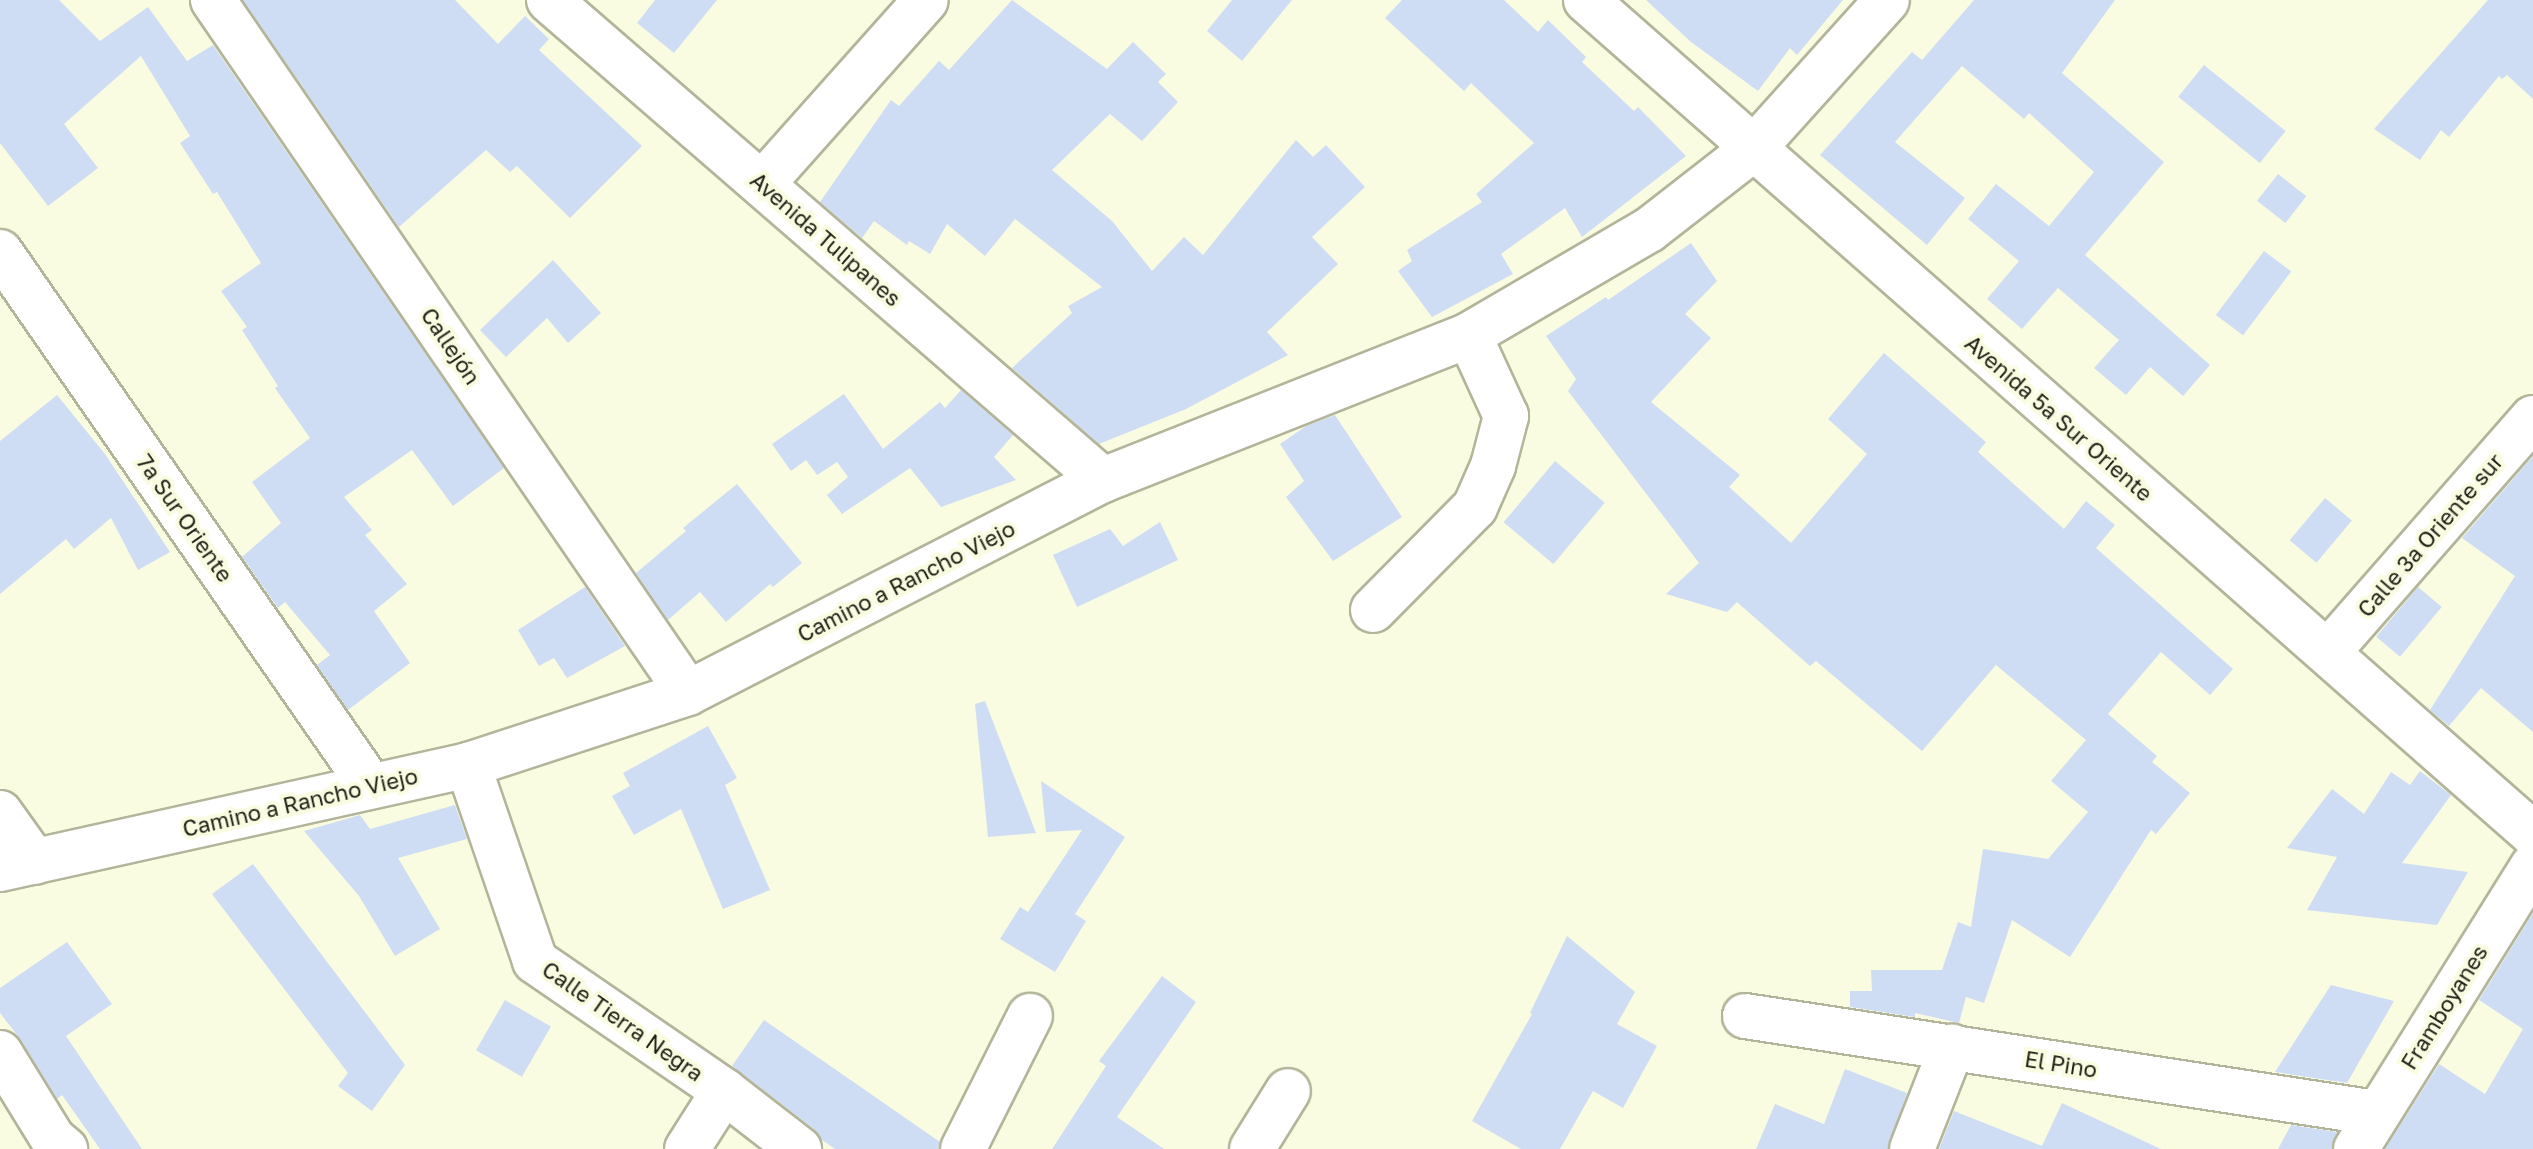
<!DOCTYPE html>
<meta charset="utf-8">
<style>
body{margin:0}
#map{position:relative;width:2533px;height:1149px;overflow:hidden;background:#fafce1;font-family:"Golos Text",sans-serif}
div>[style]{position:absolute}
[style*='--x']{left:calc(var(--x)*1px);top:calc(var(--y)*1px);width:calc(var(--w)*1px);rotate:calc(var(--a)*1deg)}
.building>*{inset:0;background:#ceddf4;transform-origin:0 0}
.roads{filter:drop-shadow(2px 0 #b3b59b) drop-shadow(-2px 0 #b3b59b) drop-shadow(0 2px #b3b59b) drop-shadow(0 -2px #b3b59b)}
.minor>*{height:44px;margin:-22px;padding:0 22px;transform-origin:22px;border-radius:22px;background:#fff}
span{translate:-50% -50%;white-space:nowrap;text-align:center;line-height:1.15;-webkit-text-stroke:8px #fafce1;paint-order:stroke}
.street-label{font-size:22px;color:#1d1d13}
</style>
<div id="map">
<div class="building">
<i style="clip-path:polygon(0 0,59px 0,100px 41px,148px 7px,187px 61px,213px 45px,504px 468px,453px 506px,412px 450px,344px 497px,372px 530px,365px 535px,407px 584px,374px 611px,410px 663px,348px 710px,317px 665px,330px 655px,285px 602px,278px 608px,242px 557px,281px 523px,252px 482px,310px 438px,275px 388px,278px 386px,242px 330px,247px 327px,221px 291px,261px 263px,217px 192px,213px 194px,180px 143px,190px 136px,141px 56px,64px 124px,98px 168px,48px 206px,0 143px)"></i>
<i style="clip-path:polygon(243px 0,455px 0,498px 44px,525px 16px,549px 39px,539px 50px,642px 146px,570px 218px,517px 166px,510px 172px,486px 150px,399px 227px)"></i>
<i style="clip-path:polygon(655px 0,717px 0,674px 53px,637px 23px)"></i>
<i style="clip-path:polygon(1012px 0,1107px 69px,1133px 42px,1166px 74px,1158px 82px,1178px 102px,1142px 141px,1110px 114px,1052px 170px,1112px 221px,1152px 271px,1184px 237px,1203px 255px,1296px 140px,1313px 157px,1326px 145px,1365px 187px,1312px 237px,1338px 264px,1267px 332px,1288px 355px,1186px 409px,1099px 444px,1012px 368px,1072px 313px,1068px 306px,1102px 287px,1015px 219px,985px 256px,947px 224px,930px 254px,909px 241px,907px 245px,874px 221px,862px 238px,820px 202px,891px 100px,899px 106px,939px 61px,949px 70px)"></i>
<i style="clip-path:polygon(1232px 0,1292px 0,1242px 61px,1207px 31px)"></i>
<i style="clip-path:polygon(1402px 0,1504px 0,1538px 32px,1548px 20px,1586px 57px,1582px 62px,1634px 111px,1638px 107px,1686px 156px,1582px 237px,1565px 208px,1501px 254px,1513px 274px,1432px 317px,1398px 271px,1412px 261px,1407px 250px,1482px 202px,1476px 194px,1534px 143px,1471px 83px,1464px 91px,1385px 18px)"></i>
<i style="clip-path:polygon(1646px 0,1843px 0,1797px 55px,1790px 48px,1758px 91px,1691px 42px)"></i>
<i style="clip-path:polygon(1974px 0,2115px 0,2062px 73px,2164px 162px,2085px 255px,2210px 365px,2183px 396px,2150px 367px,2126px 395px,2094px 368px,2119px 340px,2058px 288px,2022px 329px,1987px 299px,2019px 261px,1968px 219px,1996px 184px,2049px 226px,2094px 172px,2029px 113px,2024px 119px,1962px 66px,1895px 142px,1965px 198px,1927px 245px,1820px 155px,1912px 52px,1922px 60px)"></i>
<i style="clip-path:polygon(2488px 0,2533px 0,2533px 99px,2507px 75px,2502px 79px,2499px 76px,2449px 137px,2441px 130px,2420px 160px,2374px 129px)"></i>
<i style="left:2204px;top:65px;width:105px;height:41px;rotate:39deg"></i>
<i style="left:2278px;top:174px;width:36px;height:34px;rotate:38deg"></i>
<i style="clip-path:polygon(1691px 243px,1717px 281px,1685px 314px,1711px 338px,1651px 402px,1740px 475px,1729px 487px,1791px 543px,1867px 454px,1828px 419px,1884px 353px,1986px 442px,1978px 452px,2064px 529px,2086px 501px,2115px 525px,2096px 548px,2233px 669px,2210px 695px,2161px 652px,2108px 714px,2157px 756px,2152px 762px,2190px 793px,2156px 834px,2151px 830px,2070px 957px,2012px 920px,1984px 1003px,1966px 997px,1959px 1023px,1915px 1013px,1915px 1017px,1850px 1007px,1850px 991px,1872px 991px,1871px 970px,1942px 970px,1958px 922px,1971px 927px,1983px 849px,2048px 859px,2088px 812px,2051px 781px,2086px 740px,1996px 665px,1922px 751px,1816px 661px,1810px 666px,1737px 602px,1727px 612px,1666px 594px,1699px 563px,1568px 391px,1576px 379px,1546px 336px,1606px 297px,1608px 300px)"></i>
<i style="left:2264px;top:251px;width:34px;height:80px;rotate:37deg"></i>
<i style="clip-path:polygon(553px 260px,601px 313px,568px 343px,547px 318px,506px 357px,480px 330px)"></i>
<i style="clip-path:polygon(961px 390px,1013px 435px,994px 457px,1016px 480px,941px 507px,910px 468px,842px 514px,827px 495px,848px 477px,837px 462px,817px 475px,806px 460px,791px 471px,772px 444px,844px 394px,883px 449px,940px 402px,945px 408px)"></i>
<i style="clip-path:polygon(57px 395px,105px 454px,170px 552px,138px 570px,111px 518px,74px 549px,66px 539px,0 594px,0 441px)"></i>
<i style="clip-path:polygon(1335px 415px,1402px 517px,1333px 561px,1286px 497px,1304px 481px,1280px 444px,1306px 426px)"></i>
<i style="clip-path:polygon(2533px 456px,2533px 732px,2481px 688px,2449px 726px,2430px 710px,2515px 576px,2462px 538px)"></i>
<i style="left:1555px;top:461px;width:65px;height:80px;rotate:40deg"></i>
<i style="clip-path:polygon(737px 484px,802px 563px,773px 587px,770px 584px,726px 622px,700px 592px,668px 620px,636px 573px,686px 531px,683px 528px)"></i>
<i style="left:2325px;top:498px;width:35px;height:55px;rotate:40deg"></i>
<i style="clip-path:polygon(1160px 522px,1178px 560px,1077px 607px,1053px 555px,1110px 529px,1123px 546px)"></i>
<i style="clip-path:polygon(585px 587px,625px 646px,567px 678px,554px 658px,539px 666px,518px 630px)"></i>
<i style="left:2418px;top:587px;width:31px;height:65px;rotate:40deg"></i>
<i style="clip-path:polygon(985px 701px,1036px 833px,988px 837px,975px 704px)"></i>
<i style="clip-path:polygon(708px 726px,737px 778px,725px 785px,770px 890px,723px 909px,681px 809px,634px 835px,612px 796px,630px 786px,623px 773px)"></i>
<i style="clip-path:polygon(2420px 771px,2451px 795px,2402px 863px,2468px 872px,2437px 925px,2307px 910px,2337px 857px,2287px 848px,2332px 789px,2364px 814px,2391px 772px,2410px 785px)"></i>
<i style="clip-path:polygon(1041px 781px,1125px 837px,1075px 914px,1086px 921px,1055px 972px,1000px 939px,1020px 907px,1028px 912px,1082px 830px,1046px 832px)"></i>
<i style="clip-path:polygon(455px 805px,467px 839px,398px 858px,440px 929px,395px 956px,359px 896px,304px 831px,360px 815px,370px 829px)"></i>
<i style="clip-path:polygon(253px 864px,405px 1065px,372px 1111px,338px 1086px,348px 1073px,212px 894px)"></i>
<i style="clip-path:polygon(2533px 913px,2533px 1149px,2385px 1149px,2439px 1064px,2485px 1094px,2523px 1029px,2479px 1000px)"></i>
<i style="clip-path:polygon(1567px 936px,1635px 992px,1617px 1024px,1657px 1046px,1623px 1108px,1593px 1091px,1560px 1149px,1521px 1149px,1472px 1121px,1532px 1014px,1530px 1013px)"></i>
<i style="clip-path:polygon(67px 942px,112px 1004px,66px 1036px,142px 1149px,100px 1149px,62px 1095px,57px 1099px,21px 1040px,0 1013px,0 988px)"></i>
<i style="clip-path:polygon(1162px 976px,1196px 1002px,1117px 1117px,1164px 1149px,1052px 1149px,1106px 1066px,1099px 1061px)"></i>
<i style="clip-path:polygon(2331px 985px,2394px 1001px,2347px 1083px,2275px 1072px)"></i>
<i style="left:505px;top:1000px;width:53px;height:58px;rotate:30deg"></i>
<i style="clip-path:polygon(764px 1020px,940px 1142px,938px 1149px,835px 1149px,822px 1140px,814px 1129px,732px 1066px)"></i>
<i style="clip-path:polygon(1845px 1069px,1907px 1093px,1888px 1149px,1756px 1149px,1775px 1104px,1824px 1124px)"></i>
<i style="clip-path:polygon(2062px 1103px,2161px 1149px,1939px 1149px,1954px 1111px,2042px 1146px)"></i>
<i style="clip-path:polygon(2291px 1125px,2337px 1132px,2331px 1149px,2278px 1149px)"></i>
</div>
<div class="roads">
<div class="minor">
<i style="--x:213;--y:0;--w:840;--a:55.57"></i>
<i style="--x:549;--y:0;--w:733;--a:40.91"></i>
<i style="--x:1586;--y:0;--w:1262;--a:41.37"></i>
<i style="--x:762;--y:184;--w:246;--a:-48.3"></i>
<i style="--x:0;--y:252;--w:649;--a:55.23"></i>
<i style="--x:1373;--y:610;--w:145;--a:-45.3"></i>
<i style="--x:1475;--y:507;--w:45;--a:-66.3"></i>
<i style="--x:1493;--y:466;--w:52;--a:-75.4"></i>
<i style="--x:1506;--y:416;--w:89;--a:-114.6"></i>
<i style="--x:2328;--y:652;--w:311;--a:-48.8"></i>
<i style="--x:468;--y:765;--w:207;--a:71.1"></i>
<i style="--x:535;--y:961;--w:229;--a:34.5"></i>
<i style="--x:724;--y:1091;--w:95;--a:37.7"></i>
<i style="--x:0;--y:813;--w:60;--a:54.5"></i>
<i style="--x:0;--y:869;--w:479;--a:-12.5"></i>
<i style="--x:468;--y:765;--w:231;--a:-18.1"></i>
<i style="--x:688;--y:693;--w:466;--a:-27.2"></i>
<i style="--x:1103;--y:480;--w:394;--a:-21.6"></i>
<i style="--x:1469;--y:335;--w:208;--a:-30.3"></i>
<i style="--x:1649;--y:230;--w:132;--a:-37.9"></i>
<i style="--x:1753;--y:149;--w:200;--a:-48"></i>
<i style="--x:1745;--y:1016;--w:638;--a:8.74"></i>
<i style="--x:0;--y:1053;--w:101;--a:58.4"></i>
<i style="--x:53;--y:1139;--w:16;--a:40"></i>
<i style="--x:687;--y:1149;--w:69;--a:-57.5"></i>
<i style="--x:963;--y:1149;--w:149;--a:-63.3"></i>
<i style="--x:1252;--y:1149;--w:68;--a:-58.2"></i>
<i style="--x:1912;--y:1149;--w:110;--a:-68.6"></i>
<i style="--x:2356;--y:1149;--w:334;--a:-58"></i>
</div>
</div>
<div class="street-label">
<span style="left:826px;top:239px;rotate:41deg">Avenida Tulipanes</span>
<span style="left:451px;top:346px;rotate:56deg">Callejón</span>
<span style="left:2059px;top:418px;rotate:41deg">Avenida 5a Sur Oriente</span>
<span style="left:185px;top:518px;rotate:55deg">7a Sur Oriente</span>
<span style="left:2430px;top:535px;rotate:-49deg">Calle 3a Oriente sur</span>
<span style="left:906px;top:581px;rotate:-27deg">Camino a Rancho Viejo</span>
<span style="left:300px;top:802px;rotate:-13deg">Camino a Rancho Viejo</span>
<span style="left:2444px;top:1007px;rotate:-58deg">Framboyanes</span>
<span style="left:623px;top:1021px;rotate:35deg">Calle Tierra Negra</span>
<span style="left:2061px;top:1064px;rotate:9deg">El Pino</span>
</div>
</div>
